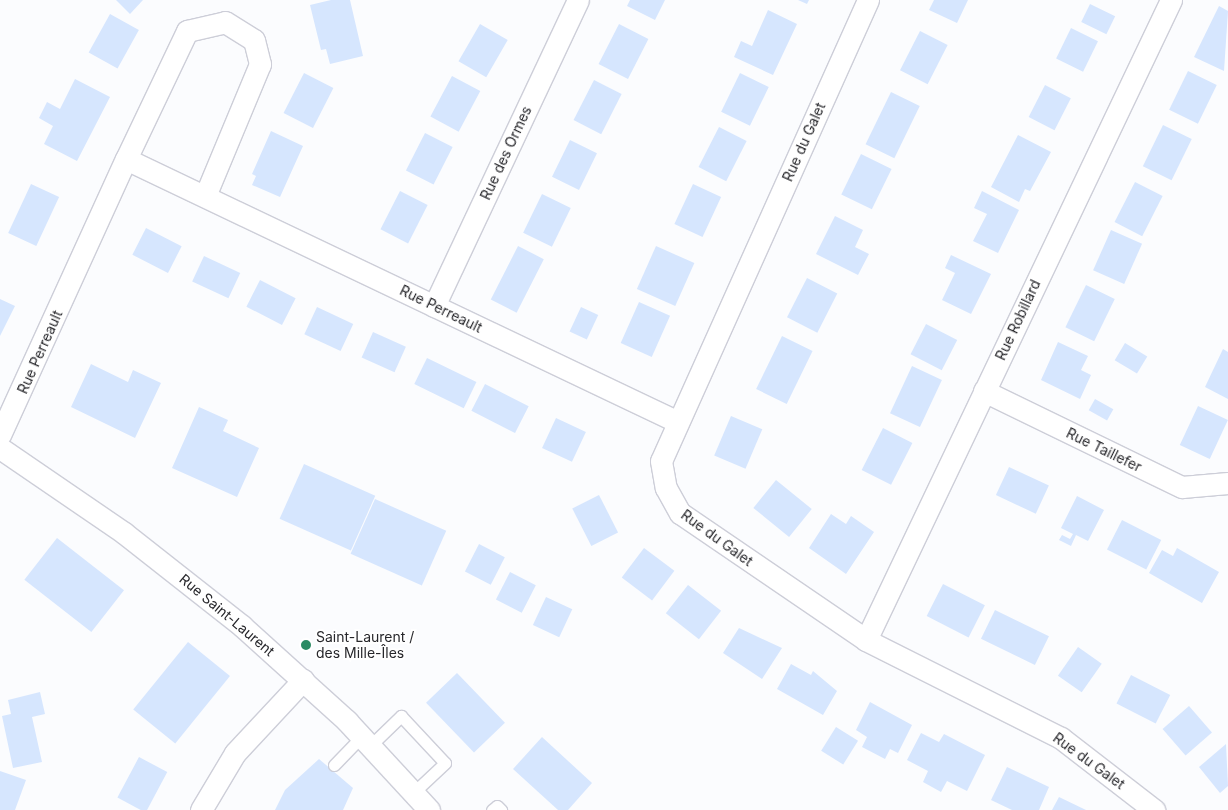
<!DOCTYPE html>
<meta charset="utf-8">
<style>
body{margin:0}
#map{position:relative;width:1228px;height:810px;overflow:hidden;background:#fbfcfe;font-family:Inter,sans-serif}
div>[style]{position:absolute}
[style*='--x']{left:calc(var(--x)*1px);top:calc(var(--y)*1px);width:calc(var(--w)*1px);rotate:calc(var(--a)*1deg)}
.building>*{inset:0;background:#d6e6fe;transform-origin:0 0}
.roads{filter:drop-shadow(1px 0 #cdced8) drop-shadow(-1px 0 #cdced8) drop-shadow(0 1px #cdced8) drop-shadow(0 -1px #cdced8)}
.service>*{height:11px;margin:-5.5px;padding:0 5.5px;transform-origin:5.5px;border-radius:5.5px;background:#fff}
.minor>*{height:21px;margin:-10.5px;padding:0 10.5px;transform-origin:10.5px;border-radius:10.5px;background:#fff}
.dots>*{width:14px;height:14px;translate:-50% -50%;box-sizing:border-box;border:2px solid #fff;border-radius:50%}
span{translate:-50% -50%;white-space:nowrap;text-align:center;line-height:1.15;-webkit-text-stroke:4px #fff;paint-order:stroke}
.street-label{font-size:14px;color:#27272b}
.poi-label{font-size:14px;color:#27272b}
.left{translate:0 -50%;text-align:left}
</style>
<div id="map">
<div class="building">
<i style="clip-path:polygon(116px 0,143px 0,130px 14px)"></i>
<i style="clip-path:polygon(331px 0,350px 0,363px 56px,330px 64px,326px 49px,321px 50px,310px 5px)"></i>
<i style="clip-path:polygon(630px 0,665px 0,655px 20px,627px 6px)"></i>
<i style="clip-path:polygon(798px 0,809px 0,807px 4px)"></i>
<i style="clip-path:polygon(934px 0,968px 0,957px 23px,929px 10px)"></i>
<i style="left:1090px;top:4px;width:28px;height:20px;rotate:26deg"></i>
<i style="clip-path:polygon(1219px 6px,1228px 11px,1224px 71px,1194px 57px)"></i>
<i style="clip-path:polygon(768px 10px,797px 24px,773px 75px,734px 57px,741px 41px,752px 46px)"></i>
<i style="left:110px;top:14px;width:33px;height:44px;rotate:29deg"></i>
<i style="left:480px;top:24px;width:32px;height:43px;rotate:30deg"></i>
<i style="left:619px;top:24px;width:33px;height:45px;rotate:27deg"></i>
<i style="left:1071px;top:28px;width:30px;height:34px;rotate:26deg"></i>
<i style="left:920px;top:31px;width:31px;height:44px;rotate:27deg"></i>
<i style="left:1188px;top:71px;width:32px;height:43px;rotate:26deg"></i>
<i style="left:304px;top:73px;width:33px;height:45px;rotate:27deg"></i>
<i style="left:740px;top:73px;width:32px;height:43px;rotate:26deg"></i>
<i style="left:452px;top:76px;width:32px;height:46px;rotate:28deg"></i>
<i style="clip-path:polygon(75px 79px,110px 97px,77px 161px,44px 144px,53px 126px,39px 118px,47px 102px,60px 109px)"></i>
<i style="left:594px;top:80px;width:31px;height:45px;rotate:27deg"></i>
<i style="left:1045px;top:85px;width:29px;height:36px;rotate:27deg"></i>
<i style="left:891px;top:92px;width:32px;height:58px;rotate:26deg"></i>
<i style="left:1163px;top:125px;width:32px;height:46px;rotate:26deg"></i>
<i style="left:719px;top:127px;width:31px;height:45px;rotate:27deg"></i>
<i style="clip-path:polygon(271px 131px,303px 146px,280px 197px,252px 185px,256px 176px,252px 174px)"></i>
<i style="left:425px;top:133px;width:31px;height:42px;rotate:27deg"></i>
<i style="clip-path:polygon(1018px 135px,1051px 152px,1030px 191px,1025px 189px,1019px 202px,991px 187px)"></i>
<i style="left:570px;top:140px;width:30px;height:41px;rotate:26deg"></i>
<i style="left:861px;top:154px;width:34px;height:45px;rotate:26deg"></i>
<i style="left:1135px;top:182px;width:31px;height:45px;rotate:27deg"></i>
<i style="left:31px;top:184px;width:31px;height:54px;rotate:25deg"></i>
<i style="left:693px;top:184px;width:31px;height:44px;rotate:25deg"></i>
<i style="left:400px;top:191px;width:31px;height:43px;rotate:27deg"></i>
<i style="clip-path:polygon(982px 191px,1019px 210px,998px 253px,973px 241px,987px 214px,974px 208px)"></i>
<i style="left:542px;top:194px;width:32px;height:43px;rotate:26deg"></i>
<i style="clip-path:polygon(835px 216px,863px 230px,855px 247px,869px 254px,858px 275px,816px 254px)"></i>
<i style="left:146px;top:228px;width:40px;height:30px;rotate:27deg"></i>
<i style="left:1111px;top:230px;width:34px;height:44px;rotate:24deg"></i>
<i style="left:518px;top:246px;width:29px;height:60px;rotate:27deg"></i>
<i style="left:656px;top:246px;width:42px;height:47px;rotate:24deg"></i>
<i style="clip-path:polygon(951px 255px,991px 274px,971px 314px,942px 300px,955px 273px,945px 268px)"></i>
<i style="left:204px;top:256px;width:40px;height:28px;rotate:25deg"></i>
<i style="left:807px;top:278px;width:34px;height:44px;rotate:27deg"></i>
<i style="left:260px;top:280px;width:40px;height:30px;rotate:27deg"></i>
<i style="left:1086px;top:285px;width:32px;height:47px;rotate:26deg"></i>
<i style="clip-path:polygon(0 299px,15px 306px,0 336px)"></i>
<i style="left:639px;top:302px;width:34px;height:45px;rotate:24deg"></i>
<i style="left:317px;top:307px;width:40px;height:30px;rotate:25deg"></i>
<i style="left:581px;top:307px;width:19px;height:27px;rotate:25deg"></i>
<i style="left:926px;top:324px;width:35px;height:34px;rotate:27deg"></i>
<i style="left:373px;top:332px;width:36px;height:28px;rotate:24deg"></i>
<i style="left:782px;top:336px;width:34px;height:59px;rotate:26deg"></i>
<i style="clip-path:polygon(1058px 342px,1088px 356px,1081px 370px,1091px 375px,1080px 399px,1041px 380px)"></i>
<i style="left:1125px;top:343px;width:26px;height:20px;rotate:31deg"></i>
<i style="clip-path:polygon(1223px 349px,1228px 352px,1228px 399px,1205px 387px)"></i>
<i style="left:427px;top:358px;width:55px;height:29px;rotate:26deg"></i>
<i style="clip-path:polygon(91px 364px,128px 382px,133px 370px,161px 383px,135px 438px,71px 407px)"></i>
<i style="left:912px;top:366px;width:33px;height:52px;rotate:25deg"></i>
<i style="left:485px;top:384px;width:49px;height:30px;rotate:27deg"></i>
<i style="left:1095px;top:399px;width:21px;height:13px;rotate:29deg"></i>
<i style="left:1198px;top:406px;width:33px;height:43px;rotate:25deg"></i>
<i style="clip-path:polygon(199px 407px,228px 420px,223px 431px,259px 448px,237px 497px,172px 468px)"></i>
<i style="left:731px;top:416px;width:34px;height:43px;rotate:23deg"></i>
<i style="left:556px;top:418px;width:33px;height:33px;rotate:25deg"></i>
<i style="left:883px;top:428px;width:33px;height:47px;rotate:27deg"></i>
<i style="left:304px;top:464px;width:78px;height:60px;rotate:24deg"></i>
<i style="left:1009px;top:467px;width:44px;height:31px;rotate:25deg"></i>
<i style="left:776px;top:480px;width:46px;height:36px;rotate:39deg"></i>
<i style="left:599px;top:495px;width:42px;height:30px;rotate:63deg"></i>
<i style="clip-path:polygon(1077px 496px,1104px 510px,1088px 541px,1076px 535px,1071px 546px,1059px 540px,1062px 535px,1070px 539px,1073px 534px,1061px 528px)"></i>
<i style="left:375px;top:499px;width:78px;height:60px;rotate:24deg"></i>
<i style="clip-path:polygon(831px 514px,846px 524px,851px 516px,874px 532px,846px 574px,809px 548px)"></i>
<i style="left:1122px;top:520px;width:44px;height:33px;rotate:27deg"></i>
<i style="left:57px;top:538px;width:85px;height:53px;rotate:38deg"></i>
<i style="left:479px;top:544px;width:29px;height:31px;rotate:27deg"></i>
<i style="left:644px;top:548px;width:38px;height:37px;rotate:37deg"></i>
<i style="clip-path:polygon(1177px 548px,1219px 572px,1202px 603px,1149px 573px,1162px 550px,1173px 556px)"></i>
<i style="left:510px;top:572px;width:29px;height:31px;rotate:27deg"></i>
<i style="left:943px;top:584px;width:47px;height:36px;rotate:27deg"></i>
<i style="left:688px;top:585px;width:42px;height:36px;rotate:38deg"></i>
<i style="left:546px;top:597px;width:29px;height:31px;rotate:25deg"></i>
<i style="left:995px;top:610px;width:60px;height:32px;rotate:26deg"></i>
<i style="clip-path:polygon(739px 628px,782px 648px,762px 679px,723px 653px)"></i>
<i style="left:188px;top:642px;width:54px;height:87px;rotate:39deg"></i>
<i style="left:1078px;top:647px;width:29px;height:35px;rotate:35deg"></i>
<i style="clip-path:polygon(791px 664px,811px 675px,813px 671px,837px 691px,823px 715px,777px 689px)"></i>
<i style="left:457px;top:673px;width:69px;height:43px;rotate:46deg"></i>
<i style="left:1131px;top:675px;width:44px;height:32px;rotate:27deg"></i>
<i style="clip-path:polygon(40px 692px,45px 714px,32px 717px,42px 762px,13px 768px,2px 716px,11px 714px,8px 700px)"></i>
<i style="clip-path:polygon(870px 702px,912px 725px,898px 753px,890px 749px,885px 759px,862px 747px,867px 737px,856px 730px)"></i>
<i style="left:1189px;top:706px;width:35px;height:35px;rotate:49deg"></i>
<i style="left:836px;top:727px;width:26px;height:28px;rotate:32deg"></i>
<i style="clip-path:polygon(921px 733px,939px 742px,944px 734px,985px 755px,967px 791px,947px 781px,941px 792px,923px 782px,928px 771px,907px 760px)"></i>
<i style="clip-path:polygon(542px 737px,592px 783px,568px 810px,558px 810px,513px 769px)"></i>
<i style="clip-path:polygon(1226px 744px,1228px 786px,1220px 793px,1199px 767px)"></i>
<i style="left:139px;top:757px;width:32px;height:46px;rotate:28deg"></i>
<i style="clip-path:polygon(319px 759px,353px 788px,343px 810px,275px 810px,285px 790px)"></i>
<i style="clip-path:polygon(1007px 767px,1049px 787px,1039px 810px,1012px 810px,991px 800px)"></i>
<i style="clip-path:polygon(0 771px,26px 780px,15px 810px,0 810px)"></i>
<i style="clip-path:polygon(1059px 797px,1086px 810px,1052px 810px)"></i>
</div>
<div class="roads">
<div class="service">
<i style="--x:371;--y:745;--w:42;--a:-44"></i>
<i style="--x:401;--y:716;--w:64;--a:46.9"></i>
<i style="--x:445;--y:763;--w:42;--a:136.9"></i>
<i style="--x:334;--y:765;--w:40;--a:-46"></i>
<i style="--x:492;--y:810;--w:6;--a:-39"></i>
<i style="--x:497;--y:806;--w:6;--a:45"></i>
</div>
<div class="minor">
<i style="--x:868;--y:0;--w:505;--a:114.18"></i>
<i style="--x:661;--y:461;--w:27;--a:80"></i>
<i style="--x:666;--y:488;--w:29;--a:61"></i>
<i style="--x:680;--y:513;--w:225;--a:34.3"></i>
<i style="--x:866;--y:640;--w:218;--a:26.7"></i>
<i style="--x:1061;--y:738;--w:118;--a:37.7"></i>
<i style="--x:126;--y:159;--w:142;--a:-64.5"></i>
<i style="--x:187;--y:31;--w:39;--a:-13"></i>
<i style="--x:225;--y:22;--w:34;--a:32"></i>
<i style="--x:254;--y:40;--w:25;--a:76"></i>
<i style="--x:260;--y:64;--w:143;--a:112.6"></i>
<i style="--x:434;--y:306;--w:338;--a:-64.8"></i>
<i style="--x:984;--y:391;--w:220;--a:25.9"></i>
<i style="--x:1182;--y:487;--w:46;--a:-5"></i>
<i style="--x:0;--y:435;--w:303;--a:-65.5"></i>
<i style="--x:126;--y:159;--w:611;--a:25.48"></i>
<i style="--x:0;--y:448;--w:150;--a:34.4"></i>
<i style="--x:124;--y:533;--w:150;--a:38.2"></i>
<i style="--x:242;--y:626;--w:142;--a:42.1"></i>
<i style="--x:347;--y:721;--w:121;--a:47.3"></i>
<i style="--x:866;--y:640;--w:709;--a:-64.52"></i>
<i style="--x:201;--y:810;--w:66;--a:-59.2"></i>
<i style="--x:235;--y:753;--w:100;--a:-47"></i>
</div>
</div>
<div class="dots">
<i style="left:306px;top:645px;background:#2b8a63"></i>
</div>
<div class="street-label">
<span style="left:804px;top:142px;rotate:-66deg">Rue du Galet</span>
<span style="left:506px;top:153px;rotate:-65deg">Rue des Ormes</span>
<span style="left:441px;top:309px;rotate:26deg">Rue Perreault</span>
<span style="left:1018px;top:320px;rotate:-65deg">Rue Robillard</span>
<span style="left:40px;top:352px;rotate:-66deg">Rue Perreault</span>
<span style="left:1104px;top:450px;rotate:26deg">Rue Taillefer</span>
<span style="left:717px;top:538px;rotate:36deg">Rue du Galet</span>
<span style="left:227px;top:615px;rotate:40deg">Rue Saint-Laurent</span>
<span style="left:1089px;top:761px;rotate:36deg">Rue du Galet</span>
</div>
<div class="poi-label">
<span class="left" style="left:316px;top:645px">Saint-Laurent /<br>des Mille-Îles</span>
</div>
</div>
